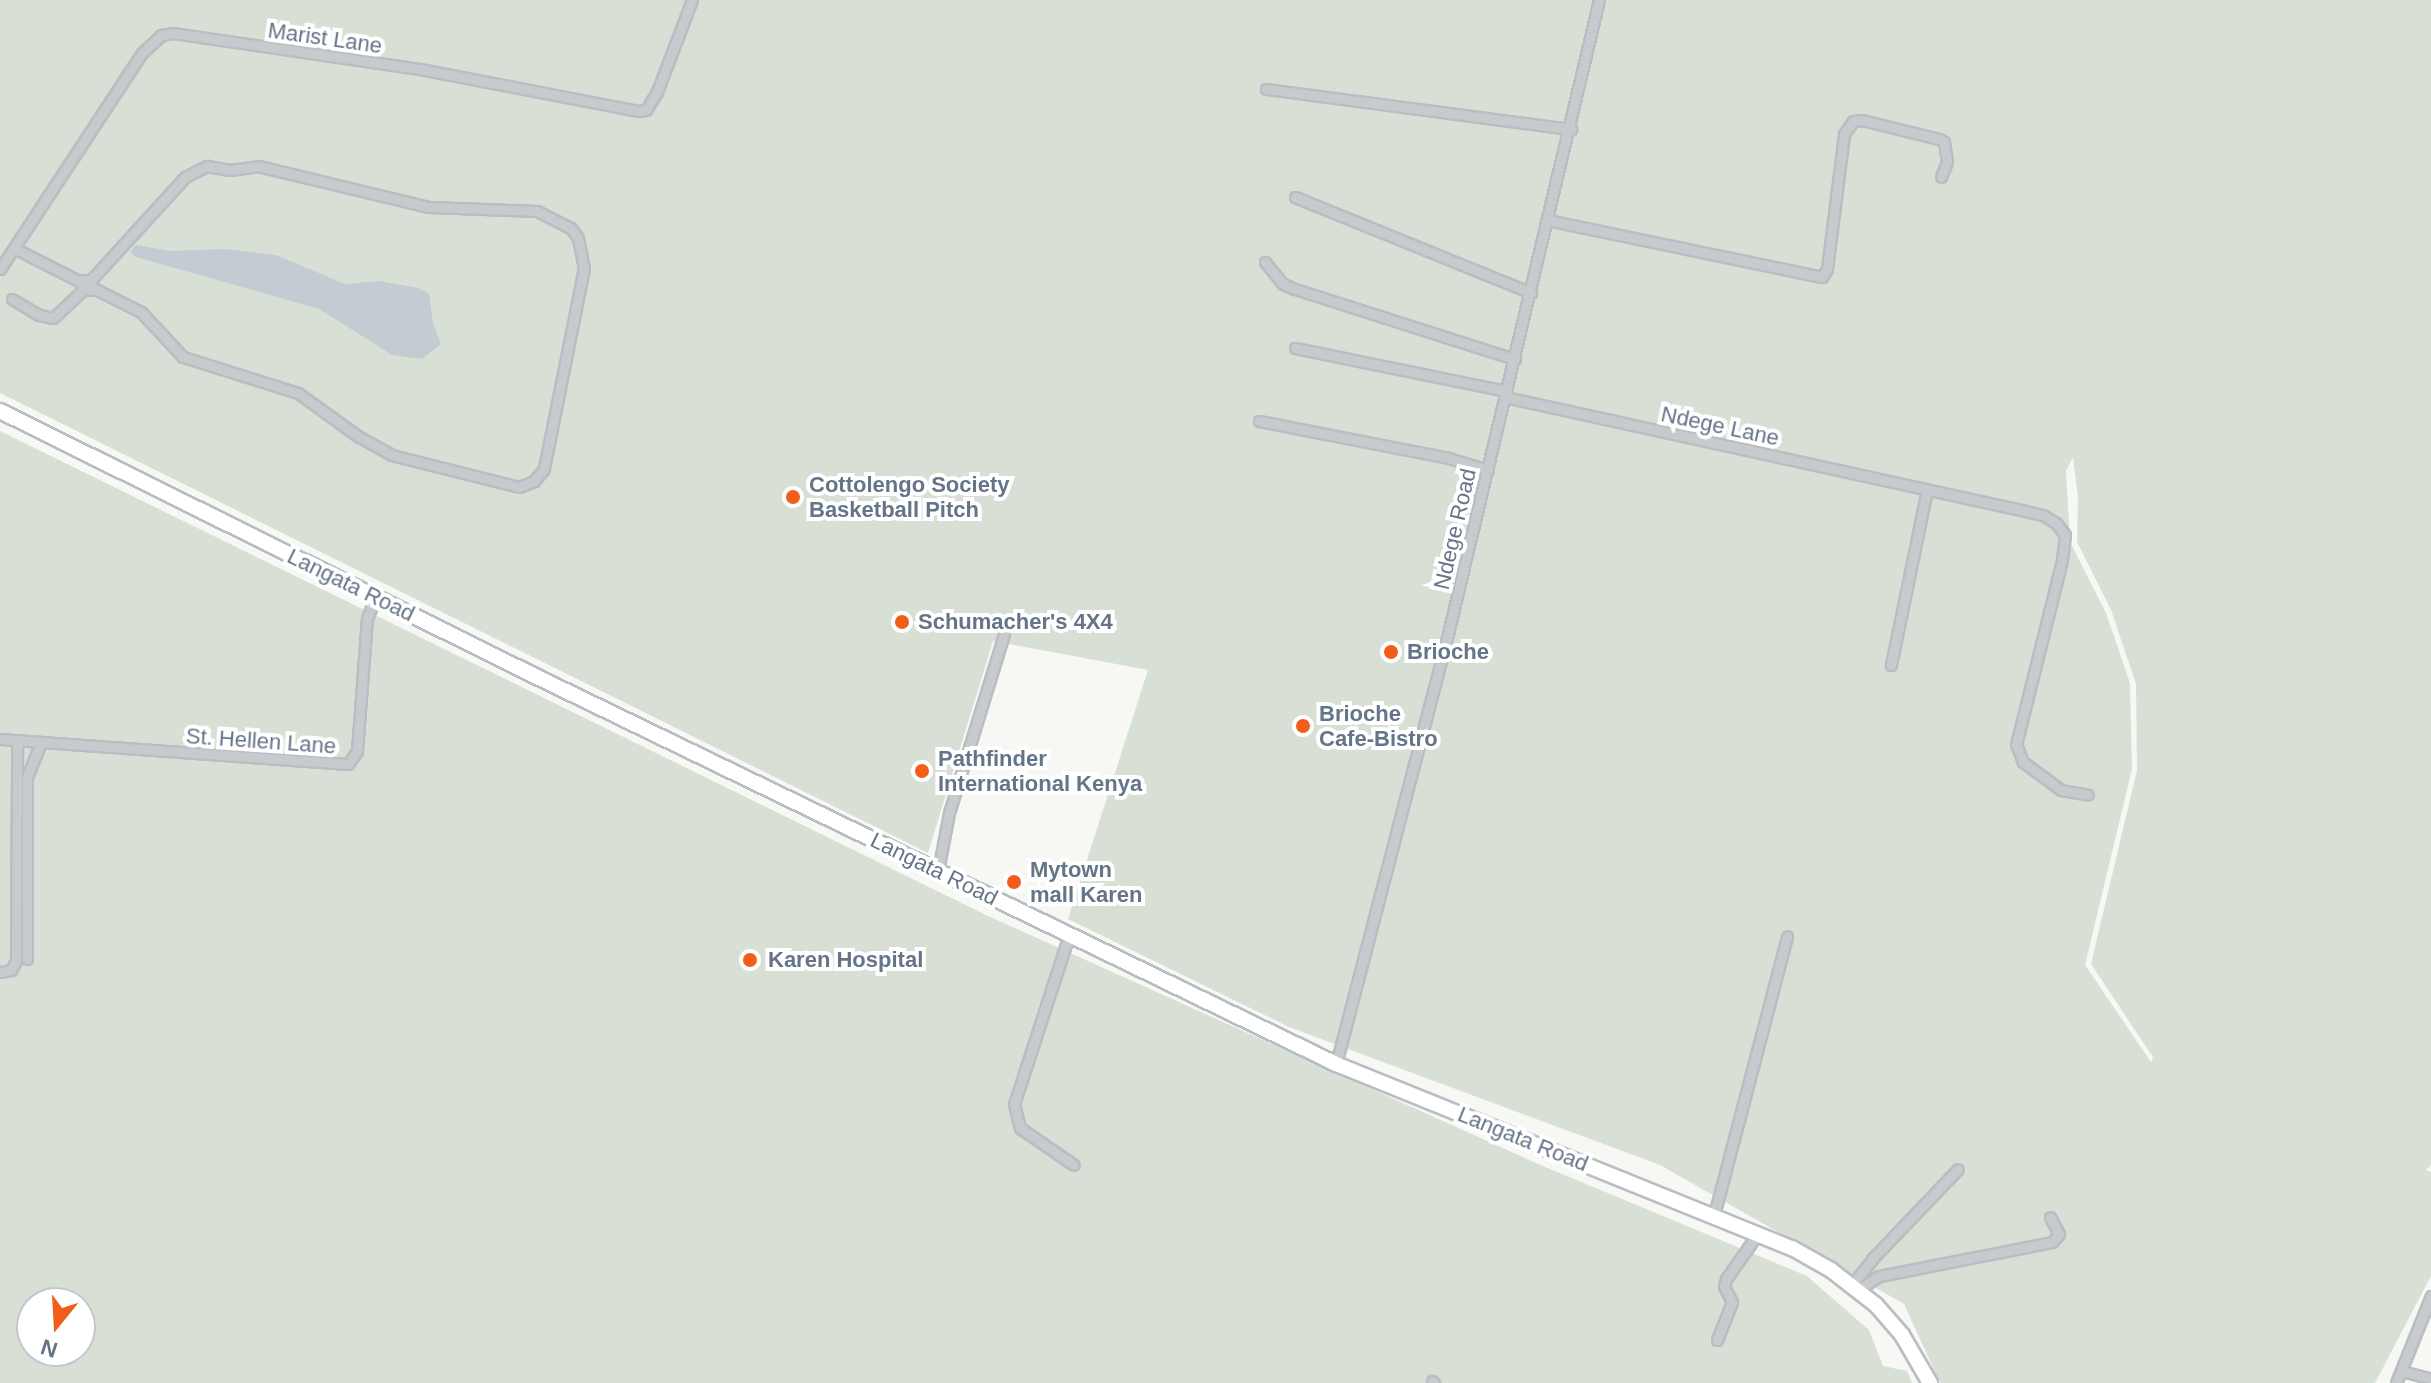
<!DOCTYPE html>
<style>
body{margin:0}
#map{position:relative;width:2431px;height:1383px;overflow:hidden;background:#f7f8f4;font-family:Helvetica,sans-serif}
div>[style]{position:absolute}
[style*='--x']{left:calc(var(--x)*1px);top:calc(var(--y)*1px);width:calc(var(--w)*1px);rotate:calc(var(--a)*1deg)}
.green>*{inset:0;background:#d8e0d5}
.water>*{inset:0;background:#c3ccd2}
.roads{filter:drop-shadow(2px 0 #b9bec3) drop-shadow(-2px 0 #b9bec3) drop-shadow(0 2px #b9bec3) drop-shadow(0 -2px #b9bec3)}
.minor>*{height:9px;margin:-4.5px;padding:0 4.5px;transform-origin:4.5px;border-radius:4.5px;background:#c7cbce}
.secondary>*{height:14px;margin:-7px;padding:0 7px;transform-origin:7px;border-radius:7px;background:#fff}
.dots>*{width:22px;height:22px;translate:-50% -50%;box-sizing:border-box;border:4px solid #fff;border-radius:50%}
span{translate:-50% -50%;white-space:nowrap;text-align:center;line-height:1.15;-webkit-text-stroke:8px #fff;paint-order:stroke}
.street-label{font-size:22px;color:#647588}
.poi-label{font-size:22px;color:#647588;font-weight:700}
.left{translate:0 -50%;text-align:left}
.north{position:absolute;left:16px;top:1287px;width:80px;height:80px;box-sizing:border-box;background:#fff;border:2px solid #c1c8cf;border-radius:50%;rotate:198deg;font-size:22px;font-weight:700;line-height:32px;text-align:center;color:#647588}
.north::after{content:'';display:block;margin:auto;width:28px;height:36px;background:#f25e19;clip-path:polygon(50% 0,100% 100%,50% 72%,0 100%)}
</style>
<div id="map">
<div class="green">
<i style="clip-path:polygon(evenodd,0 0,2431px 0,2431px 1165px,2426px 1170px,2431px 1172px,2431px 1276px,2375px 1383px,1940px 1383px,1904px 1304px,1660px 1165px,1289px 1027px,1068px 919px,1148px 670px,993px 641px,928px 853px,0 393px,0 0,2073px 457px,2078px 497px,2077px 542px,2111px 610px,2136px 684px,2137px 770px,2091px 964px,2153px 1057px,2151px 1062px,2085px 965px,2132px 769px,2130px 683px,2106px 613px,2070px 542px,2066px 471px,2073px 457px)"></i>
<i style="clip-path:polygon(evenodd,0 431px,986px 915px,1538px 1164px,1807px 1276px,1869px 1330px,1883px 1366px,1907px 1371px,1912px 1383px,0 1383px,0 431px,32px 1303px,80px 1303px,80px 1351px,32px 1351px,32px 1303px)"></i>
</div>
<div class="water">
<i style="clip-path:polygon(136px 245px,170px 251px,225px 249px,276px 255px,345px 284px,379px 281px,419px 288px,429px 294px,433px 323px,441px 344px,422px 359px,392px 355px,319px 309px,136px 257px,130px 252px)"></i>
</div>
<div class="roads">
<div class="minor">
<i style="--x:1266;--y:89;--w:308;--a:7.5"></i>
<i style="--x:1295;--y:197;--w:255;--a:22.1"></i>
<i style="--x:1547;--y:220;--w:281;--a:11.7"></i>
<i style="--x:1822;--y:277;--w:9;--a:-58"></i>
<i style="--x:1827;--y:269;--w:136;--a:-82.8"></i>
<i style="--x:1844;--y:134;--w:16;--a:-55"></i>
<i style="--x:1853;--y:121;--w:9;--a:-6"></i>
<i style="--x:1862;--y:120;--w:79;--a:13.9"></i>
<i style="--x:1939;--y:139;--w:6;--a:31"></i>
<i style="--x:1944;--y:142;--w:20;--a:81"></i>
<i style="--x:1947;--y:162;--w:16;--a:112"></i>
<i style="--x:14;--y:248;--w:75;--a:26.9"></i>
<i style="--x:1265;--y:262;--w:28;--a:51"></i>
<i style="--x:1283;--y:284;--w:13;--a:23"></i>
<i style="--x:1295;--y:289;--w:231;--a:17.7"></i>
<i style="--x:0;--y:269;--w:258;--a:-56.7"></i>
<i style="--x:142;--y:53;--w:26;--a:-43"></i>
<i style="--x:161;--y:35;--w:12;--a:-9"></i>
<i style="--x:173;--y:33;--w:250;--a:8.3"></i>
<i style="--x:420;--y:69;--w:223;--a:10.9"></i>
<i style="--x:639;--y:111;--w:7;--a:-8"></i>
<i style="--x:646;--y:110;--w:21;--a:-59"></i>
<i style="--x:657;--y:92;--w:98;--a:-69.2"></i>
<i style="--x:91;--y:280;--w:10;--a:90"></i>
<i style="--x:91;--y:290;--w:8;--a:180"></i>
<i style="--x:83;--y:290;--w:10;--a:-90"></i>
<i style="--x:83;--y:280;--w:8;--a:0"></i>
<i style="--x:91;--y:280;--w:139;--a:-47.6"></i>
<i style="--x:185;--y:177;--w:25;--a:-27"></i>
<i style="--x:207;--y:166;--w:23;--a:10"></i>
<i style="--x:230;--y:170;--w:28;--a:-8"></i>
<i style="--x:258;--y:166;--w:176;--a:13.5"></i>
<i style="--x:429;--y:207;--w:108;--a:2.1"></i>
<i style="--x:537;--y:211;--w:38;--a:27"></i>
<i style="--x:571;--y:228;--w:12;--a:55"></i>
<i style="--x:578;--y:238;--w:31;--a:79"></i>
<i style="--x:584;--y:268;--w:205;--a:101.3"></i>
<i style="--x:544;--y:469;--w:16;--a:130"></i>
<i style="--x:534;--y:481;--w:16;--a:158"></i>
<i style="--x:519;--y:487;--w:131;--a:-165.9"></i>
<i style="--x:392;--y:455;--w:38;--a:-151"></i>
<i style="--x:359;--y:437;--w:75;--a:-144.2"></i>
<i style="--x:298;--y:393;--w:121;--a:-162.6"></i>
<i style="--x:183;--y:357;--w:62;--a:-133"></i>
<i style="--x:141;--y:312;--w:54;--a:-153.4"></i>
<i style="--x:12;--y:299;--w:31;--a:31"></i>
<i style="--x:39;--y:315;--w:14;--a:12"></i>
<i style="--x:53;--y:318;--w:41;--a:-43"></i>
<i style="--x:1295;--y:348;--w:216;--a:11.5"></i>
<i style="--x:1505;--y:397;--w:519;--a:12.35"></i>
<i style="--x:2012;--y:508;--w:32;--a:13"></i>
<i style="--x:2043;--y:515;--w:15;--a:32"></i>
<i style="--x:2056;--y:523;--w:15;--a:53"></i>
<i style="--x:2065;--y:535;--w:25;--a:97"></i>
<i style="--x:2062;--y:560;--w:190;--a:104"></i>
<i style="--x:2016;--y:744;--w:19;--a:69"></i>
<i style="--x:2023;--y:762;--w:47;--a:36.4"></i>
<i style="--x:2061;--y:790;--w:27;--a:10"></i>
<i style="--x:1259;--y:421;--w:189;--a:11"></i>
<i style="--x:1445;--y:457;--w:45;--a:16.8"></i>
<i style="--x:1891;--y:665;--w:179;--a:-78.4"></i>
<i style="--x:0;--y:739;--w:349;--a:4.1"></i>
<i style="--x:348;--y:764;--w:16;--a:-55"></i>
<i style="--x:357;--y:751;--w:133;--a:-85.7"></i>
<i style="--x:367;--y:618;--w:23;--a:-67"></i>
<i style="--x:938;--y:871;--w:59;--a:-79.3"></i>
<i style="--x:949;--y:813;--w:187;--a:-72.9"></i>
<i style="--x:1069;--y:935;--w:178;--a:108"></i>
<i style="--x:1014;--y:1104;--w:25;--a:76"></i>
<i style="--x:1020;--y:1128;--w:65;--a:34.4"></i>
<i style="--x:27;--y:959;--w:182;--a:-90"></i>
<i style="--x:27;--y:777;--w:38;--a:-68"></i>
<i style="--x:0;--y:972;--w:11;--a:-10"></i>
<i style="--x:11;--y:970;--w:10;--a:-61"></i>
<i style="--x:16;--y:961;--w:221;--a:-89.7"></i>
<i style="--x:1336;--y:1064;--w:440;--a:-75.4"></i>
<i style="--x:1447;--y:638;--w:656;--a:-76.6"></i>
<i style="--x:1714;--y:1215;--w:288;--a:-75.3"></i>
<i style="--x:1852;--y:1285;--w:33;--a:-52"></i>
<i style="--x:1872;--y:1259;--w:124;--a:-46.3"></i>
<i style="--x:1858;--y:1290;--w:25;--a:-34"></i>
<i style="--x:1879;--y:1276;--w:176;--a:-11.1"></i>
<i style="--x:2052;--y:1242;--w:11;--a:-49"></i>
<i style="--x:2059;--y:1234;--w:19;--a:-118"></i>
<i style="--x:1717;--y:1340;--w:41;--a:-68.5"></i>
<i style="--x:1732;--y:1302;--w:18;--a:-117"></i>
<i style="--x:1724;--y:1286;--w:7;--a:-74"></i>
<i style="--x:1726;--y:1279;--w:57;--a:-54.9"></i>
<i style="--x:2402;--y:1371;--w:30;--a:15"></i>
<i style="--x:1432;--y:1381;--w:3;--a:45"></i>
<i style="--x:2396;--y:1383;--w:94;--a:-68.1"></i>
</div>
<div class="secondary">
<i style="--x:0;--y:411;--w:599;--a:26.35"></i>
<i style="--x:537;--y:677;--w:888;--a:25.84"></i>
<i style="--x:1336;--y:1064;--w:492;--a:22"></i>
<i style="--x:1792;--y:1248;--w:45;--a:29.4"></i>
<i style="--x:1831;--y:1270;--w:57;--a:37.9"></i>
<i style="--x:1876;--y:1305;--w:40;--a:49"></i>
<i style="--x:1902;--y:1335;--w:56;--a:59.7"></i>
</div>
</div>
<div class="dots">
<i style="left:793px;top:497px;background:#f25e19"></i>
<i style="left:902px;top:622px;background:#f25e19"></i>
<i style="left:1391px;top:652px;background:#f25e19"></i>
<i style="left:1303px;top:726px;background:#f25e19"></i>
<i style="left:922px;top:771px;background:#f25e19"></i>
<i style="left:1014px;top:882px;background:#f25e19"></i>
<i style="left:750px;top:960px;background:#f25e19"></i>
</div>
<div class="street-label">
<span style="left:325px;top:38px;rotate:8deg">Marist Lane</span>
<span style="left:1720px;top:426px;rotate:12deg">Ndege Lane</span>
<span style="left:1455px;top:529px;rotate:-77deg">Ndege Road</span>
<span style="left:351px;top:585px;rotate:26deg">Langata Road</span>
<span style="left:261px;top:741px;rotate:4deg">St. Hellen Lane</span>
<span style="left:934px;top:869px;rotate:26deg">Langata Road</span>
<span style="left:1523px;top:1139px;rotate:22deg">Langata Road</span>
</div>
<div class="poi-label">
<span class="left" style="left:809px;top:497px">Cottolengo Society<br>Basketball Pitch</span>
<span class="left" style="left:918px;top:622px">Schumacher's 4X4</span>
<span class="left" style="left:1407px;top:652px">Brioche</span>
<span class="left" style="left:1319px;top:726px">Brioche<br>Cafe-Bistro</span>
<span class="left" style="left:938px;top:771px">Pathfinder<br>International Kenya</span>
<span class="left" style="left:1030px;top:882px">Mytown<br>mall Karen</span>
<span class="left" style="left:768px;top:960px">Karen Hospital</span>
</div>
<div class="north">N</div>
</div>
